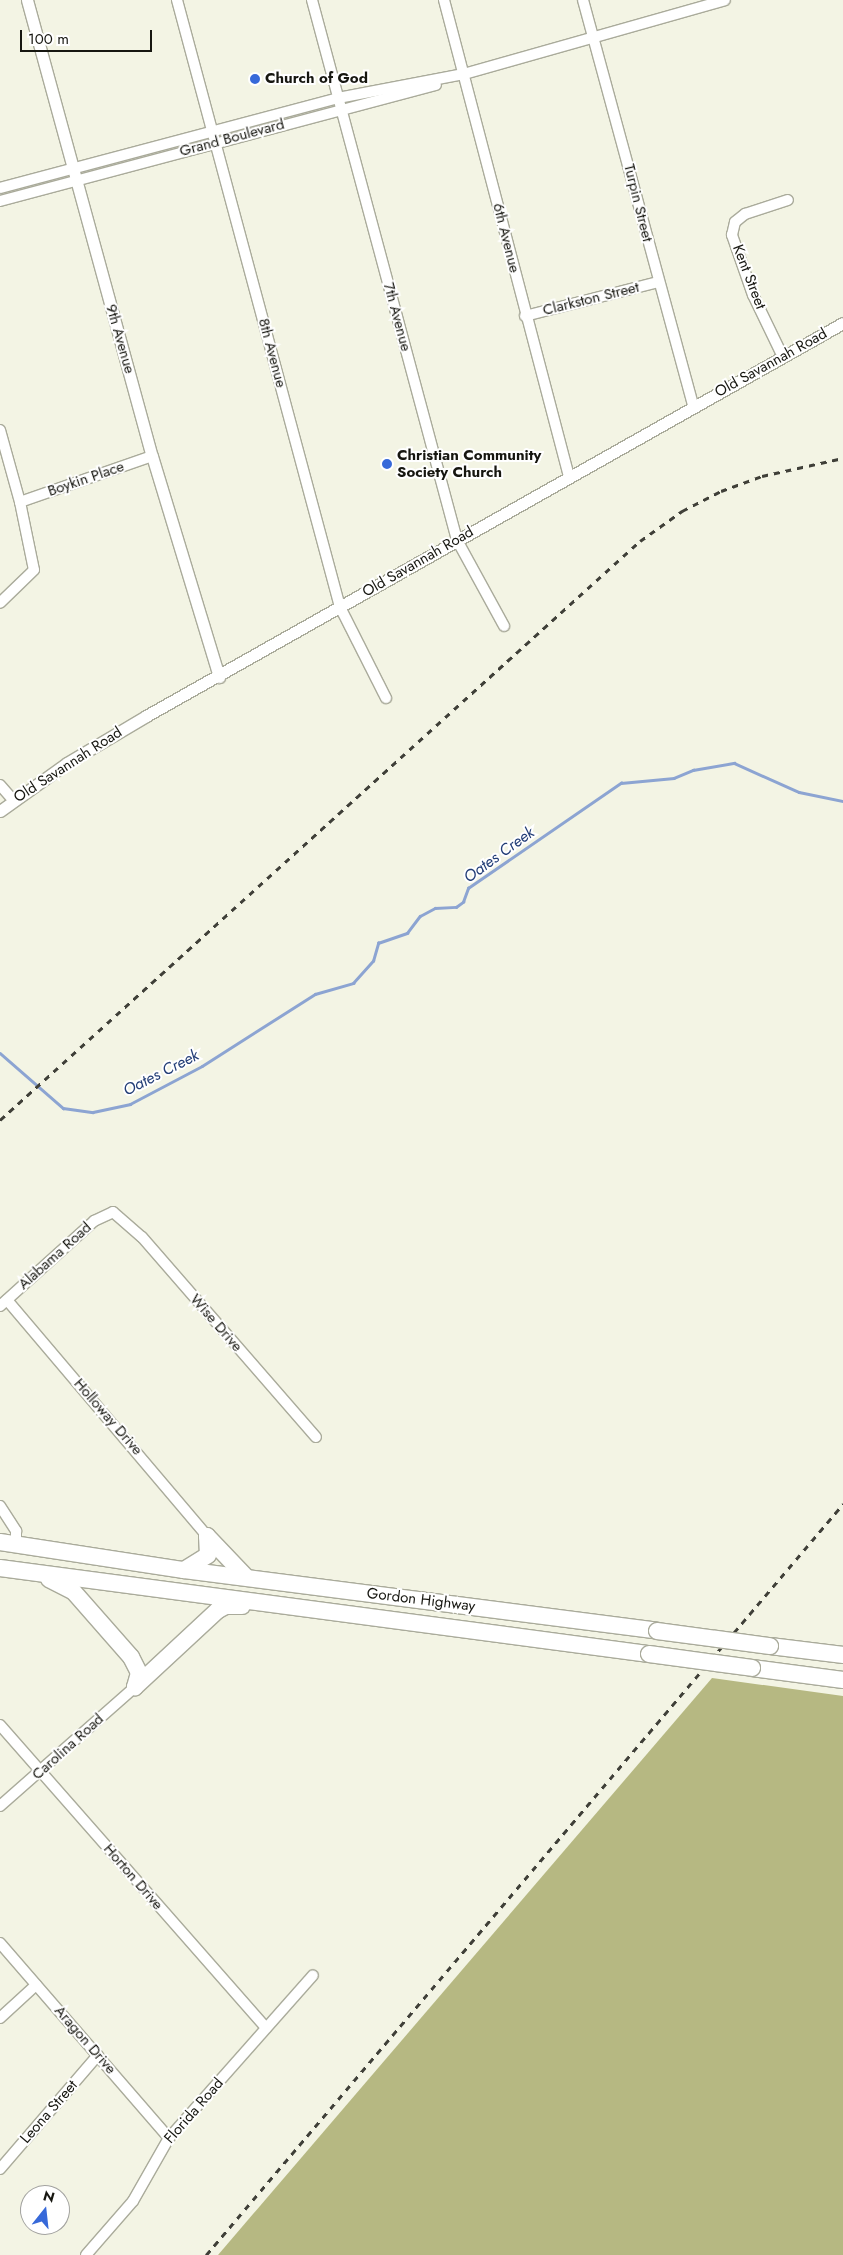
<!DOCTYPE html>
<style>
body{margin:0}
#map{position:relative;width:843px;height:2255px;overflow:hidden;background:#f3f4e4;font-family:Jost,sans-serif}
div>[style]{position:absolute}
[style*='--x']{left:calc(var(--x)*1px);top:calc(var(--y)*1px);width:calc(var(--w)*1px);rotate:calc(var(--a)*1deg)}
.forest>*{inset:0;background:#b6b882}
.stream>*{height:2.5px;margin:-1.25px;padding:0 1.25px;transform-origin:1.25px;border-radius:1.25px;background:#8ca4d2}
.roads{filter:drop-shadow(1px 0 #aaab9b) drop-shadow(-1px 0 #aaab9b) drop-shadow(0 1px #aaab9b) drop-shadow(0 -1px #aaab9b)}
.minor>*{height:10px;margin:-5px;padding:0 5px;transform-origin:5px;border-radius:5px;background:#fff}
.tertiary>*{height:11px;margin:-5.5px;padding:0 5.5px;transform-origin:5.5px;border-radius:5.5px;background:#fff}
.trunk>*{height:16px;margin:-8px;padding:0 8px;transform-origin:8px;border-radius:8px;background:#fff}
.rail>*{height:2.5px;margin-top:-1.25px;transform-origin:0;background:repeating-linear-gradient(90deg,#3f3f38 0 6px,transparent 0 12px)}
.bridges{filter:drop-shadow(1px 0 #aaab9b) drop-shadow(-1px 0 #aaab9b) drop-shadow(0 1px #aaab9b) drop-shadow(0 -1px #aaab9b)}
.trunk-bridge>*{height:16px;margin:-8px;padding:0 8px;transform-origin:8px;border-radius:8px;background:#fff}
.dots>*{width:14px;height:14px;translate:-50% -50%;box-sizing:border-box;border:2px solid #fff;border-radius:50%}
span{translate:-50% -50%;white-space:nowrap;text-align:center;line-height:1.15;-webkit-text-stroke:4px #fff;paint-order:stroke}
.poi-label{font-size:15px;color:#161610;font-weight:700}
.left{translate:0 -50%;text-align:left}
.street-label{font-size:15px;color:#161610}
.water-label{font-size:16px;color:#223d76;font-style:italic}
.north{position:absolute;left:20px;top:2185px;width:50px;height:50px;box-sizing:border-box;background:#fff;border:1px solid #a2a29f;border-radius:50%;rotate:16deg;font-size:14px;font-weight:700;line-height:20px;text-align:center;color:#161610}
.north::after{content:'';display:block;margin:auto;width:18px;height:22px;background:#3769d9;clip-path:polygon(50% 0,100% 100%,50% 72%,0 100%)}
.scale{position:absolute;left:20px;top:30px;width:132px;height:22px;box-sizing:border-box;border:2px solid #161610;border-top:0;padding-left:6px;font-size:15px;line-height:18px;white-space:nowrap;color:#161610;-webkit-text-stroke:4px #fff;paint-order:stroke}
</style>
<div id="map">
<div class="forest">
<i style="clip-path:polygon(712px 1678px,843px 1696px,843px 2255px,218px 2255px)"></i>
</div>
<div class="stream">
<i style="--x:0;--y:1053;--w:84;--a:41.1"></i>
<i style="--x:63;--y:1108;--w:30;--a:8"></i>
<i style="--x:93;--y:1112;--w:38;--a:-12"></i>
<i style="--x:130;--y:1104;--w:81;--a:-27.8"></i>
<i style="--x:202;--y:1066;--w:134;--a:-32.5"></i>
<i style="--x:315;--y:994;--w:40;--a:-16"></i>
<i style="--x:353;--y:983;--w:30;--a:-48"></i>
<i style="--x:373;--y:961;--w:19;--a:-74"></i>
<i style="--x:378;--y:943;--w:31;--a:-19"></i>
<i style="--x:407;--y:933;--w:21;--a:-53"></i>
<i style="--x:420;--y:916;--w:17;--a:-28"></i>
<i style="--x:435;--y:908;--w:21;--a:-3"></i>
<i style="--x:456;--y:907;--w:9;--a:-36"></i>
<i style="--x:463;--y:902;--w:15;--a:-70"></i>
<i style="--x:468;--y:888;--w:186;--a:-34.5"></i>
<i style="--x:621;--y:783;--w:53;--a:-5.4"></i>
<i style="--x:674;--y:778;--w:21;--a:-23"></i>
<i style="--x:693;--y:770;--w:42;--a:-9.7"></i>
<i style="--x:734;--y:763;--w:71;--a:24"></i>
<i style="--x:799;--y:792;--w:45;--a:11.6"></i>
</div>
<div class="roads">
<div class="minor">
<i style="--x:177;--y:0;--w:629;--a:74.97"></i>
<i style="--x:340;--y:607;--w:102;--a:63.2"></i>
<i style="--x:312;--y:0;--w:559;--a:74.97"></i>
<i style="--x:457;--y:540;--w:98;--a:61.3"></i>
<i style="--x:444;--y:0;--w:492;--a:75.3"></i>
<i style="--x:583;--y:0;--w:421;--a:74.8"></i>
<i style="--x:0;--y:188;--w:350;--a:-14.9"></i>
<i style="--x:338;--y:98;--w:128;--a:-10.8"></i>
<i style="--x:464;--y:74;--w:271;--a:-15.8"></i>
<i style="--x:0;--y:201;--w:451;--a:-14.9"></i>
<i style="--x:525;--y:316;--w:137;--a:-14.3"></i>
<i style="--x:783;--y:357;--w:69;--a:-115.8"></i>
<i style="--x:753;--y:295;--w:64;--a:-109.3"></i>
<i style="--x:732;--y:235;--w:13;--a:-77"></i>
<i style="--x:735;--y:222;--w:13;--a:-39"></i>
<i style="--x:745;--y:214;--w:45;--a:-18"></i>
<i style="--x:0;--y:430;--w:75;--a:74.5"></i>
<i style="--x:20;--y:502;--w:69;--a:78.4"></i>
<i style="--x:34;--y:570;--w:47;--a:135.9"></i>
<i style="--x:20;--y:502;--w:140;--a:-19.2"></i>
<i style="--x:0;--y:785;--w:20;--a:49"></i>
<i style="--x:7;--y:1300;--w:309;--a:49.7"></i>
<i style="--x:0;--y:1306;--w:127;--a:-42.1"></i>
<i style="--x:94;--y:1221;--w:21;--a:-25"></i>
<i style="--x:113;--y:1212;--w:38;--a:41"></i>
<i style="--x:142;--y:1237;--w:265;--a:49"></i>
<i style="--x:0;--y:1506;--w:30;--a:57"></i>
<i style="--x:16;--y:1531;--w:13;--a:90"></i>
<i style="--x:0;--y:1725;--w:403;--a:48.7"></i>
<i style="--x:0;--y:1806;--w:180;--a:-41.4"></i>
<i style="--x:0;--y:1943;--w:258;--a:49.1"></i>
<i style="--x:0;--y:2018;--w:49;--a:-42.5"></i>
<i style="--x:0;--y:2169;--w:150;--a:-49.3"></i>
<i style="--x:86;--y:2255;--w:72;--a:-49"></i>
<i style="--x:133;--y:2201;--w:73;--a:-60.3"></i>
<i style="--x:169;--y:2138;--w:217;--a:-48.5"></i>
</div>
<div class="tertiary">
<i style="--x:27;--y:0;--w:473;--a:74.7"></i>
<i style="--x:152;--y:456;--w:231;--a:73.1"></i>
<i style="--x:0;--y:811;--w:82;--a:-35.6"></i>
<i style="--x:67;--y:763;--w:92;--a:-30.7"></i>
<i style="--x:146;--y:716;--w:800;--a:-29.42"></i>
</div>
<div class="trunk">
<i style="--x:207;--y:1536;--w:57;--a:46.4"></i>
<i style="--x:0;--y:1542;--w:186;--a:8.7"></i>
<i style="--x:184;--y:1570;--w:477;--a:7.3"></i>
<i style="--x:0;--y:1568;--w:655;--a:7.55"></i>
<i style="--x:184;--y:1570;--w:28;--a:-32"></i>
<i style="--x:208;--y:1555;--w:19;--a:-93"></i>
<i style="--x:49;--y:1579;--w:27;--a:27"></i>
<i style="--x:73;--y:1591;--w:88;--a:48.7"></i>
<i style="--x:131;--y:1657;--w:18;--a:63"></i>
<i style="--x:139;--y:1673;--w:15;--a:106"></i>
<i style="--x:770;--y:1646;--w:74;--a:7"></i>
<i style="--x:752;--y:1668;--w:92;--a:7.5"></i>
<i style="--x:135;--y:1687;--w:113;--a:-42.9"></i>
<i style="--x:218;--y:1610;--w:9;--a:-27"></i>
<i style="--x:226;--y:1606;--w:16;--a:0"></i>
</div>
</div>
<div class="rail">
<i style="--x:0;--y:1120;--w:863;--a:-42.14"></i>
<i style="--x:640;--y:541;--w:52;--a:-35.5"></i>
<i style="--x:682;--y:511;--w:44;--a:-27.1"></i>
<i style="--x:721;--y:491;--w:44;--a:-20.1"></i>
<i style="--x:762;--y:476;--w:83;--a:-12.5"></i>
<i style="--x:206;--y:2255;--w:985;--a:-49.7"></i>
</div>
<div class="bridges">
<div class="trunk-bridge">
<i style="--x:657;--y:1631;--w:114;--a:7.6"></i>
<i style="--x:649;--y:1654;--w:104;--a:7.7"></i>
</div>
</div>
<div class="dots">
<i style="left:255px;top:79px;background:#3769d9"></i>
<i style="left:387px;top:464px;background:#3769d9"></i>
</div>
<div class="poi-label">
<span class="left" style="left:265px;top:79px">Church of God</span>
<span class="left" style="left:397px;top:464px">Christian Community<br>Society Church</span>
</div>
<div class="street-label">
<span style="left:232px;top:138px;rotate:-15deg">Grand Boulevard</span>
<span style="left:638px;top:203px;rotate:76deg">Turpin Street</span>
<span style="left:506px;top:238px;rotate:76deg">6th Avenue</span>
<span style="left:749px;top:277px;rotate:69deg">Kent Street</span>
<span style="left:591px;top:299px;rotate:-14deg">Clarkston Street</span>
<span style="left:397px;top:317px;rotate:75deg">7th Avenue</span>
<span style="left:120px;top:339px;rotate:74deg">9th Avenue</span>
<span style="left:272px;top:353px;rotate:75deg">8th Avenue</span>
<span style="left:771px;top:363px;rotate:-29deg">Old Savannah Road</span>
<span style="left:86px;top:479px;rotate:-19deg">Boykin Place</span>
<span style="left:418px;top:562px;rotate:-30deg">Old Savannah Road</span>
<span style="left:68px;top:765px;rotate:-33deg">Old Savannah Road</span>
<span style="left:55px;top:1256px;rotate:-42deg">Alabama Road</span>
<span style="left:216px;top:1323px;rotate:49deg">Wise Drive</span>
<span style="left:108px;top:1417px;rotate:49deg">Holloway Drive</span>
<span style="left:421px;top:1600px;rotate:7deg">Gordon Highway</span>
<span style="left:68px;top:1747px;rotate:-42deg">Carolina Road</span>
<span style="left:133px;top:1877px;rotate:49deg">Horton Drive</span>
<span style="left:85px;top:2040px;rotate:49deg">Aragon Drive</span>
<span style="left:194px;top:2111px;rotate:-49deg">Florida Road</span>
<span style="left:49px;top:2112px;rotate:-49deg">Leona Street</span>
</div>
<div class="water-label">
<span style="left:499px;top:855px;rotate:-36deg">Oates Creek</span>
<span style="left:161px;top:1073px;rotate:-27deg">Oates Creek</span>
</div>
<div class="north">N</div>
<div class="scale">100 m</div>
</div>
